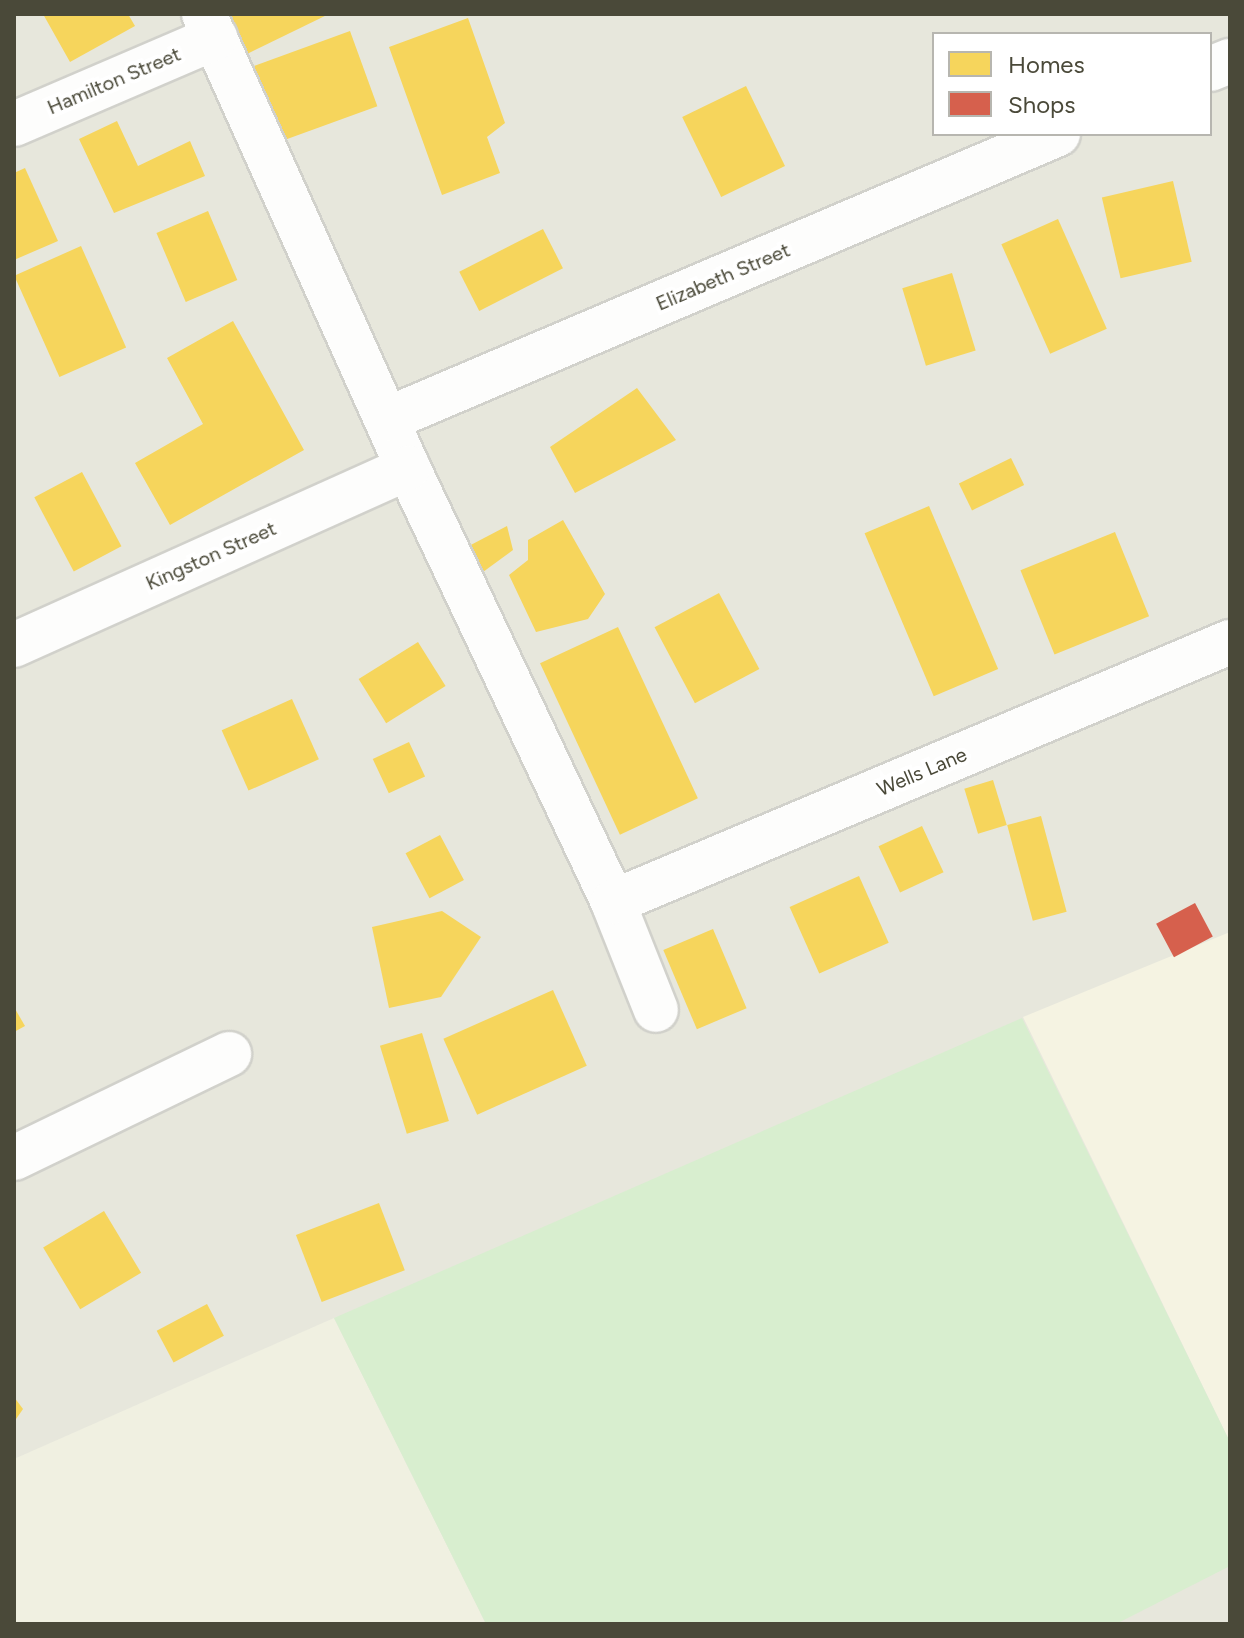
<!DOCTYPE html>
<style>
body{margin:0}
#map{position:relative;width:1244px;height:1638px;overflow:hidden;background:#f3f3ee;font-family:Figtree,sans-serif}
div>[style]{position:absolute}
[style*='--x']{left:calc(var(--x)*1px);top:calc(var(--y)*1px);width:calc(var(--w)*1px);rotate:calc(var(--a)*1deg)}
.residential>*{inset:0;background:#e7e7dc}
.commercial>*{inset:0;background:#f5f3e2}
.education>*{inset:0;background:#f0f0e1}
.green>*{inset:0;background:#d8eecf}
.homes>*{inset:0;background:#f6d55c;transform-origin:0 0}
.shops>*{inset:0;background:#d6604d;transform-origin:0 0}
.roads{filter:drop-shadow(2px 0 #d1d1cb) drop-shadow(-2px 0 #d1d1cb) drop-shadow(0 2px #d1d1cb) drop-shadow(0 -2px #d1d1cb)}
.minor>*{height:44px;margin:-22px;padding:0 22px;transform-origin:22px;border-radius:22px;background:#fdfdfc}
span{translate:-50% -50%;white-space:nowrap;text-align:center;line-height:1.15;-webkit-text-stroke:8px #fff;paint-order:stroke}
.street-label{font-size:20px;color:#4a4939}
.frame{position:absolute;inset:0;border:16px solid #4a4939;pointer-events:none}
.legend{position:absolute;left:932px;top:32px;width:280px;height:104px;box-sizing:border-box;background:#fff;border:2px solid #b7b6b0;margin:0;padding:10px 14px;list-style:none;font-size:24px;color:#4a4939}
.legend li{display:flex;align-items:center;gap:16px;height:40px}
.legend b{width:40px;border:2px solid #b7b6b0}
</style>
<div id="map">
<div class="residential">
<i style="clip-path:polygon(evenodd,14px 14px,1230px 14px,1230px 1624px,14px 1624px,14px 14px,934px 34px,1210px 34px,1210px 134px,934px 134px,934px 34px)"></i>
</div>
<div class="commercial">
<i style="clip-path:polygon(1230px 932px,1230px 1442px,1023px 1017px)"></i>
</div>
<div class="education">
<i style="clip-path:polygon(334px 1318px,486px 1624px,14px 1624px,14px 1459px)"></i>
</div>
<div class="green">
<i style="clip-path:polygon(1022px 1018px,1230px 1442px,1230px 1566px,1116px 1624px,486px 1624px,334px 1318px)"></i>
</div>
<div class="homes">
<i style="clip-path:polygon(43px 14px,128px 14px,135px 26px,70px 62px)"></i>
<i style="clip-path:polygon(228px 14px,329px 14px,247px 54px)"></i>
<i style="clip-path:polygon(468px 18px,505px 123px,487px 137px,500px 173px,442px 195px,389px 47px)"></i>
<i style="left:350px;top:31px;width:80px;height:104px;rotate:70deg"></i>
<i style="left:746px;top:86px;width:89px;height:71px;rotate:64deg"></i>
<i style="clip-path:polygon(117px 121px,138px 166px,190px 141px,205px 176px,114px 213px,79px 139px)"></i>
<i style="clip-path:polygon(25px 168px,58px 241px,14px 260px,14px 173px)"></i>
<i style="left:1173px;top:181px;width:83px;height:73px;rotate:77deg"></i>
<i style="left:208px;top:211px;width:75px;height:56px;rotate:67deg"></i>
<i style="left:1058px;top:219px;width:120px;height:62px;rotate:66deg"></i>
<i style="left:543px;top:229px;width:44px;height:94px;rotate:63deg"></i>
<i style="left:81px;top:246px;width:111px;height:73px;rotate:66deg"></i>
<i style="left:952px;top:273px;width:81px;height:52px;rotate:73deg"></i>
<i style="clip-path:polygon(233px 321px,304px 450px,170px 525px,135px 463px,203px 424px,167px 358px)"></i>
<i style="clip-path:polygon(637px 388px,676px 440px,575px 493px,550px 447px)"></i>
<i style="left:1011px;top:458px;width:30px;height:58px;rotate:64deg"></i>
<i style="left:82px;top:472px;width:84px;height:54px;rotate:62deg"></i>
<i style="left:929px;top:506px;width:177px;height:70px;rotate:67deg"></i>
<i style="clip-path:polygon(563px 520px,605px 594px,588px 619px,536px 632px,509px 575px,528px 560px,528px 540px)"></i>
<i style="clip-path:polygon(507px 526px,513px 550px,483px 572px,465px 548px)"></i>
<i style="left:1115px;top:532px;width:91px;height:102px;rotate:68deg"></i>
<i style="left:719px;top:593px;width:86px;height:73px;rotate:62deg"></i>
<i style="left:618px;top:627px;width:189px;height:86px;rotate:65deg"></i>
<i style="left:418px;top:642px;width:52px;height:70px;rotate:58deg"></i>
<i style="left:292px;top:699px;width:66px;height:77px;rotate:66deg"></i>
<i style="left:409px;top:742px;width:38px;height:40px;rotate:65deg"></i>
<i style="left:993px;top:780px;width:47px;height:30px;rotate:73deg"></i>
<i style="left:1041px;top:816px;width:99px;height:35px;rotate:75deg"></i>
<i style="left:922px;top:826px;width:51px;height:48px;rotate:65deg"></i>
<i style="left:440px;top:835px;width:51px;height:39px;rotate:62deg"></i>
<i style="left:859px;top:876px;width:73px;height:76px;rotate:66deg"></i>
<i style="clip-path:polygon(442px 911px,481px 937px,441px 997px,389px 1008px,372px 927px)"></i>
<i style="left:713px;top:929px;width:86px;height:54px;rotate:67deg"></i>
<i style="left:553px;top:990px;width:83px;height:120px;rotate:66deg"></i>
<i style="clip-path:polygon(14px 1007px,25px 1026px,14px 1032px)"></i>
<i style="left:422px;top:1033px;width:92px;height:44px;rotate:73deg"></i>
<i style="left:379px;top:1203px;width:72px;height:89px;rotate:69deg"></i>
<i style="left:104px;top:1211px;width:72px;height:71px;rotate:59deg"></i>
<i style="left:207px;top:1304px;width:36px;height:57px;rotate:62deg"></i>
<i style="clip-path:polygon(14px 1397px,23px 1409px,14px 1422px)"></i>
</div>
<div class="shops">
<i style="left:1195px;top:903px;width:38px;height:44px;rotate:62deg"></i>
</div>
<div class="roads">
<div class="minor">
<i style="--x:204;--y:14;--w:498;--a:65.8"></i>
<i style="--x:408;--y:468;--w:480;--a:64.7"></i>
<i style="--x:613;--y:902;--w:116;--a:68.3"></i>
<i style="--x:1210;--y:69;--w:22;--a:-22"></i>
<i style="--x:14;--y:124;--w:219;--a:-23.2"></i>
<i style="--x:388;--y:419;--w:728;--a:-23.04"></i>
<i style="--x:14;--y:645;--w:432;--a:-24.2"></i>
<i style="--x:613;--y:902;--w:670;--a:-22.85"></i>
<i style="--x:14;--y:1158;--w:239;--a:-25.8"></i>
</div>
</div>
<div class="street-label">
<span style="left:114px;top:81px;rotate:-23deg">Hamilton Street</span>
<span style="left:723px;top:277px;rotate:-23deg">Elizabeth Street</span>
<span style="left:211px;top:556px;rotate:-24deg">Kingston Street</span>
<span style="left:922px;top:772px;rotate:-23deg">Wells Lane</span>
</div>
<div class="frame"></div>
<ul class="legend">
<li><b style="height:22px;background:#f6d55c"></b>Homes</li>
<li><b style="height:22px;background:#d6604d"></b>Shops</li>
</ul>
</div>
